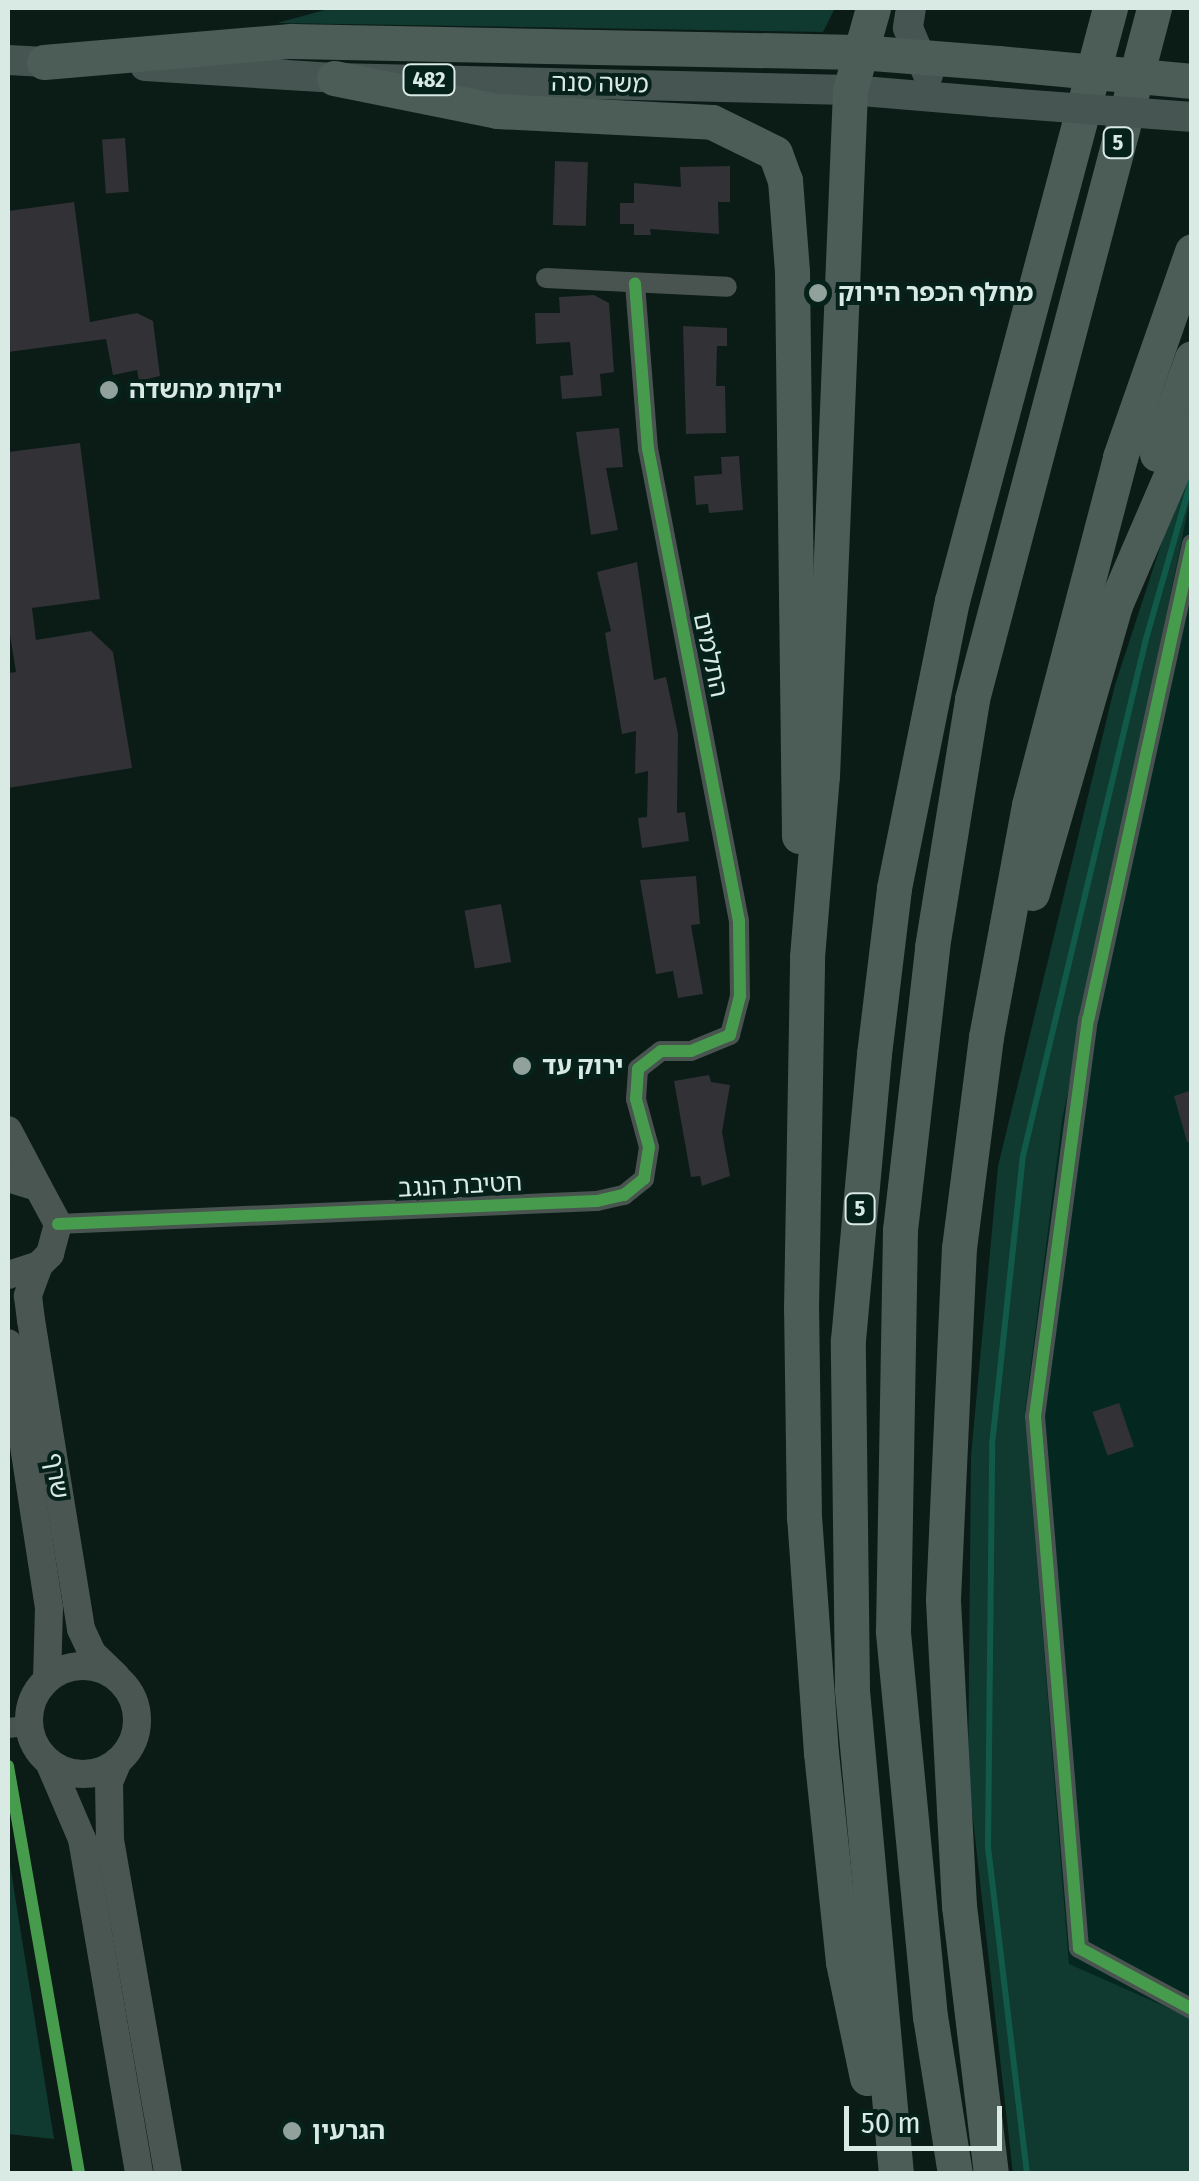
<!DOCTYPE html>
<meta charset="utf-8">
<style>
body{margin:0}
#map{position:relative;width:1199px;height:2181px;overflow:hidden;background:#0b1b16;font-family:"Fira Sans Condensed","Noto Sans Hebrew",sans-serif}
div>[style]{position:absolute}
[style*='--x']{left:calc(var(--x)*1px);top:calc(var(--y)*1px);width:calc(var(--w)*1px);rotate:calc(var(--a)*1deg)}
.built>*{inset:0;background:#042820}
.green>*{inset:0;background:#103a2f}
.stream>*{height:6px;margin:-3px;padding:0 3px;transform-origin:3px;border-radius:3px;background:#115a49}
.building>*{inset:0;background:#313136;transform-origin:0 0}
.street>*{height:20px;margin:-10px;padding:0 10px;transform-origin:10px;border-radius:10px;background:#495350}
.secondary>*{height:28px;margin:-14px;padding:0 14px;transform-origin:14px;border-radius:14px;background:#4a5652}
.secondary>.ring{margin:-14px;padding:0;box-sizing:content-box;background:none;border:28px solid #4a5652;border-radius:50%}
.primary>*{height:30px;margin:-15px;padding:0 15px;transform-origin:15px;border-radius:15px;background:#465551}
.highway>*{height:35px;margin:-17.5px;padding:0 17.5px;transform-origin:17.5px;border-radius:17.5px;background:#4c5c57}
.primary-bridge>*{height:30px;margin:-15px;padding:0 15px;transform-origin:15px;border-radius:15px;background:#465551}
.highway-bridge>*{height:35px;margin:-17.5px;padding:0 17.5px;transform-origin:17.5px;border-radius:17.5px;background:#4c5c57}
.cycleway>*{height:12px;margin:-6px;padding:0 6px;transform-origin:6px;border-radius:6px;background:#469c4c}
.dots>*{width:28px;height:28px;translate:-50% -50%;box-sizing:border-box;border:5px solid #05211a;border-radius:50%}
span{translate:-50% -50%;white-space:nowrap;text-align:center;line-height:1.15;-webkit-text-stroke:8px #05211a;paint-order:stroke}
.shield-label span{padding:2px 8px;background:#05211a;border:2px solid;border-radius:8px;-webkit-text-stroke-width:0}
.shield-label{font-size:22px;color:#d9e9e3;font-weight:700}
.street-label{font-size:25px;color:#d9e9e3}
.poi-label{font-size:25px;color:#d9e9e3;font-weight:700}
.left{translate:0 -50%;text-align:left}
.frame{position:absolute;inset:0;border:10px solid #d9e9e3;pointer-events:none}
.scale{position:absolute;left:844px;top:2106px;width:158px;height:45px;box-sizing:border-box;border:5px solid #d9e9e3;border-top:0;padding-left:12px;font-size:30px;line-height:35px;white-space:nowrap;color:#d9e9e3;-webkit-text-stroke:8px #05211a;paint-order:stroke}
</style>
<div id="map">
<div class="built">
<i style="clip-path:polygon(1191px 495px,1191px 2018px,1069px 1965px,1025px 1412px,1062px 1121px)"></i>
</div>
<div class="green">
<i style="clip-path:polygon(332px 8px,835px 8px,823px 32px,277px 23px)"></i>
<i style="clip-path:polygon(1191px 453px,1191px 495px,1062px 1121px,1025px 1412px,1069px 1964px,1191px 2018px,1191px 2173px,1013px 2174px,968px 1775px,971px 1456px,998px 1166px,1115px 685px)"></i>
<i style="clip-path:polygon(8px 1852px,54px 2139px,8px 2134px)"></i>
</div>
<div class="stream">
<i style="--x:1027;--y:2174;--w:328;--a:-96.8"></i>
<i style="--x:988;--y:1848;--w:403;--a:-89.4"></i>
<i style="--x:992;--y:1445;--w:291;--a:-83.9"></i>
<i style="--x:1023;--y:1156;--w:531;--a:-76.62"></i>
<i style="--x:1146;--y:639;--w:168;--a:-74.1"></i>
</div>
<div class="building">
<i style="left:125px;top:138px;width:54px;height:23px;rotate:86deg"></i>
<i style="left:555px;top:161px;width:33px;height:64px;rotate:2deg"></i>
<i style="clip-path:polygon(730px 166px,730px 202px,718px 202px,719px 234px,650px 229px,651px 235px,634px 235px,634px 224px,620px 224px,620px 203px,634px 203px,634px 183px,681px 187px,680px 167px)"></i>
<i style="clip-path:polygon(74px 202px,90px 322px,137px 313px,153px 321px,160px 376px,139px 381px,137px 370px,113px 375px,106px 339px,8px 352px,8px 211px)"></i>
<i style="clip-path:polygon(594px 295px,609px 303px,614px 372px,600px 374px,602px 396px,562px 399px,560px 376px,573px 375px,570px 342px,536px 344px,535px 313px,560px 313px,559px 297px)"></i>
<i style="clip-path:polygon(683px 326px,727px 328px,727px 346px,717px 346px,716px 386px,725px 386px,726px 433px,686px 434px)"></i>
<i style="clip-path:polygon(619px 428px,623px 467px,606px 468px,618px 530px,591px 535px,576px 432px)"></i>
<i style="clip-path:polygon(80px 443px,100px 599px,32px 608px,36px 640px,91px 631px,113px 652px,132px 768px,8px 788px,8px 673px,16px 672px,8px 623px,8px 452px)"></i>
<i style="clip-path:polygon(739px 456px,743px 510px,709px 513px,708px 504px,696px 505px,694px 476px,722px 474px,721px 457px)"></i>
<i style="clip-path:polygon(637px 562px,654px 680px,666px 677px,678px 734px,677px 813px,685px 812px,689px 841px,642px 848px,638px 818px,647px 817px,648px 771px,635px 774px,636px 731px,622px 734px,605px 633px,611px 631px,597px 572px)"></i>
<i style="clip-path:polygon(696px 876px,700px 924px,691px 925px,703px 994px,678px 998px,673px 971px,656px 974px,640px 880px)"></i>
<i style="left:501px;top:904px;width:59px;height:37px;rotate:80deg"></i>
<i style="clip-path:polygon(709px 1075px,711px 1082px,730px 1085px,722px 1132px,730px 1176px,702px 1186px,700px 1176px,691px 1177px,674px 1081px)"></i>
<i style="clip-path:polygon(1192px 1090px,1192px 1141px,1187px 1142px,1174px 1096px)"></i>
<i style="left:1119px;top:1403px;width:46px;height:28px;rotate:71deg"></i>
</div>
<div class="street">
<i style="--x:546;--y:278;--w:181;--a:2.8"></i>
<i style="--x:1192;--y:544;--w:486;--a:102.3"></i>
<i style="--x:1088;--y:1019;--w:401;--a:97.6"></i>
<i style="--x:1035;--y:1416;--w:534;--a:85.27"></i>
<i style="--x:1079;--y:1948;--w:128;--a:28.4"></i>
<i style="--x:58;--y:1224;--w:539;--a:-2.44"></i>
<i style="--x:597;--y:1201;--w:28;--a:-13"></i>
<i style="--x:624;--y:1195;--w:26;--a:-39"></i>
<i style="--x:644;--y:1179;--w:32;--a:-81"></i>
<i style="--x:649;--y:1147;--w:50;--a:-105.2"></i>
<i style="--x:636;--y:1099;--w:30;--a:-86"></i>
<i style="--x:638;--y:1069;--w:29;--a:-38"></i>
<i style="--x:661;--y:1051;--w:30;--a:0"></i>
<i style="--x:691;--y:1051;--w:42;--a:-22.3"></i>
<i style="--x:730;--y:1035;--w:40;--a:-75.6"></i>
<i style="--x:740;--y:996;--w:75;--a:-90.8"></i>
<i style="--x:739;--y:921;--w:481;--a:-100.9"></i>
<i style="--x:648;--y:449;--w:166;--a:-94.5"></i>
<i style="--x:8;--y:1728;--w:20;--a:-6"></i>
</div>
<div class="secondary">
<i style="--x:8;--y:1130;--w:64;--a:62.2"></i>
<i style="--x:8;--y:1178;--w:31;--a:17"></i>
<i style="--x:38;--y:1187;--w:42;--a:61.6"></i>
<i style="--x:58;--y:1224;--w:31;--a:105"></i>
<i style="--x:50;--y:1254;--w:16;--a:135"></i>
<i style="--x:39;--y:1265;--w:33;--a:162"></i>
<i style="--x:39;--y:1265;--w:33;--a:110"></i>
<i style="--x:28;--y:1296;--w:24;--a:83"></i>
<i style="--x:31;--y:1320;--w:313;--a:80.8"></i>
<i style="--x:81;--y:1629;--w:26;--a:65"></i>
<i style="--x:92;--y:1653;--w:33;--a:44"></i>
<i style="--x:8;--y:1343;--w:268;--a:81.2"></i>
<i style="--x:49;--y:1608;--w:71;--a:91.6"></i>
<i class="ring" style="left:29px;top:1666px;width:80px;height:80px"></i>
<i style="--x:118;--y:1761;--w:23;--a:113"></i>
<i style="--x:109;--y:1782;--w:58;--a:89"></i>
<i style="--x:110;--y:1840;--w:339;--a:80.1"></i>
<i style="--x:49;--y:1762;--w:84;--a:66.8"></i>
<i style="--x:82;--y:1839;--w:340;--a:80.3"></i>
</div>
<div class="primary">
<i style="--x:911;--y:8;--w:20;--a:99"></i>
<i style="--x:908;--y:28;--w:51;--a:66.9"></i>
<i style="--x:8;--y:60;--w:56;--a:3.1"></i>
<i style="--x:145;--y:66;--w:189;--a:3.6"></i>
<i style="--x:334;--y:78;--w:516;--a:1.33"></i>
<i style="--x:850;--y:90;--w:144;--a:4.8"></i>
</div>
<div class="highway">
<i style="--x:44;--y:62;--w:248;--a:-4.9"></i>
<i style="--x:291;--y:41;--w:568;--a:1.11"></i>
<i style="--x:859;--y:52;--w:139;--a:4.5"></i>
<i style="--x:334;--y:78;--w:166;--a:11.4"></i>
<i style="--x:497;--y:111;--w:215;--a:2.9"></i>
<i style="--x:712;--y:122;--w:70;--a:26.2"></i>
<i style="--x:775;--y:153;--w:29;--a:70"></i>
<i style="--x:785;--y:180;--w:92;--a:85.6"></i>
<i style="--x:792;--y:272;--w:564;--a:89.29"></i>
<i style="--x:1157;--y:454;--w:102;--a:-70"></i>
<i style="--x:1032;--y:893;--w:300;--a:-73.9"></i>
<i style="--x:1115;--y:605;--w:195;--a:-66.7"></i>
<i style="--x:867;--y:2078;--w:118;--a:-101.7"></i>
<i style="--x:843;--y:1962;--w:210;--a:-96"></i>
<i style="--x:821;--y:1753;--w:236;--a:-94.1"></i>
<i style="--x:804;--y:1518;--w:209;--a:-90.8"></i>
<i style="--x:801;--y:1309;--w:352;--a:-89"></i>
<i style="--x:807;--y:957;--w:182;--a:-85.3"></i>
<i style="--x:822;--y:776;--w:687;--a:-87.66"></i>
<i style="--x:850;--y:90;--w:85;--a:-74.3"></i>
<i style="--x:896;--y:2174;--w:488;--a:-95.2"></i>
<i style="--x:852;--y:1688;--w:348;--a:-90.7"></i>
<i style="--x:848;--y:1340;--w:287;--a:-84.8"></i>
<i style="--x:874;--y:1054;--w:167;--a:-83.1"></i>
<i style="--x:894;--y:888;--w:293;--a:-78.6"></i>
<i style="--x:952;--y:601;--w:614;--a:-75.08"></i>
<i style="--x:955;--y:2174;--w:159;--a:-99"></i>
<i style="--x:930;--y:2017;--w:388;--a:-95.5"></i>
<i style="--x:893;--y:1631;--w:401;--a:-89"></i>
<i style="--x:900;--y:1230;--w:285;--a:-83.5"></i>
<i style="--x:932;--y:947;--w:251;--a:-80.8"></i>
<i style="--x:972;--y:699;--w:715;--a:-75.24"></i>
<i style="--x:991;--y:2174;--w:270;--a:-96.8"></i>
<i style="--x:959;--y:1906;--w:307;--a:-93"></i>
<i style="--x:943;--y:1599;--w:351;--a:-87.4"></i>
<i style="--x:959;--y:1248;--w:213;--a:-82.7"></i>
<i style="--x:986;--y:1037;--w:236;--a:-79.5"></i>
<i style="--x:1029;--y:805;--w:360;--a:-75.3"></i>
<i style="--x:1120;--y:457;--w:218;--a:-70.7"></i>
</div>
<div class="primary-bridge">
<i style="--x:993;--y:102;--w:200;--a:4.3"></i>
</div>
<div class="highway-bridge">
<i style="--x:998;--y:63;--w:195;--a:5.3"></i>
</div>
<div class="cycleway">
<i style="--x:1192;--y:544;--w:486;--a:102.3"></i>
<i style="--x:1088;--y:1019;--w:401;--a:97.6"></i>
<i style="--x:1035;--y:1416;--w:534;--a:85.27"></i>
<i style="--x:1079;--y:1948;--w:128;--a:28.4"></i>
<i style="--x:58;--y:1224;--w:539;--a:-2.44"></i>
<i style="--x:597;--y:1201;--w:28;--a:-13"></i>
<i style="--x:624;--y:1195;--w:26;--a:-39"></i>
<i style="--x:644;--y:1179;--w:32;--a:-81"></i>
<i style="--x:649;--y:1147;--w:50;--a:-105.2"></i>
<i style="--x:636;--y:1099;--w:30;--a:-86"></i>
<i style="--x:638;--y:1069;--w:29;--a:-38"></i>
<i style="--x:661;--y:1051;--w:30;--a:0"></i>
<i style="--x:691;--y:1051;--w:42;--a:-22.3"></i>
<i style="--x:730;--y:1035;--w:40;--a:-75.6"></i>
<i style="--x:740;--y:996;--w:75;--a:-90.8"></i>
<i style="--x:739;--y:921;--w:481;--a:-100.9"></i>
<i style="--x:648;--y:449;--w:166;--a:-94.5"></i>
<i style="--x:8;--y:1766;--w:414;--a:80.1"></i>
</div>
<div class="dots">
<i style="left:818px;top:293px;background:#91a19b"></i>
<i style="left:109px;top:390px;background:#91a19b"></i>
<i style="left:522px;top:1066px;background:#91a19b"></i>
<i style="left:292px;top:2131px;background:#91a19b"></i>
</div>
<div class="shield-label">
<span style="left:429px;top:80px">482</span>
<span style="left:1118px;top:143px">5</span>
<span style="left:860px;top:1209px">5</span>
</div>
<div class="street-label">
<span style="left:600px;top:84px;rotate:1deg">משה סנה</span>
<span style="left:710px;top:655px;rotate:78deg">התלמים</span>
<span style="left:460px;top:1186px;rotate:-3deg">חטיבת הנגב</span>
<span style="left:56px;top:1476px;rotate:81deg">שרף</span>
</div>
<div class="poi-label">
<span class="left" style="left:838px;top:293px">מחלף הכפר הירוק</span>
<span class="left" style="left:129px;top:390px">ירקות מהשדה</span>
<span class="left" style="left:542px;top:1066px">ירוק עד</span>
<span class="left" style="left:312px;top:2131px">הגרעין</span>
</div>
<div class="frame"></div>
<div class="scale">50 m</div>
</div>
